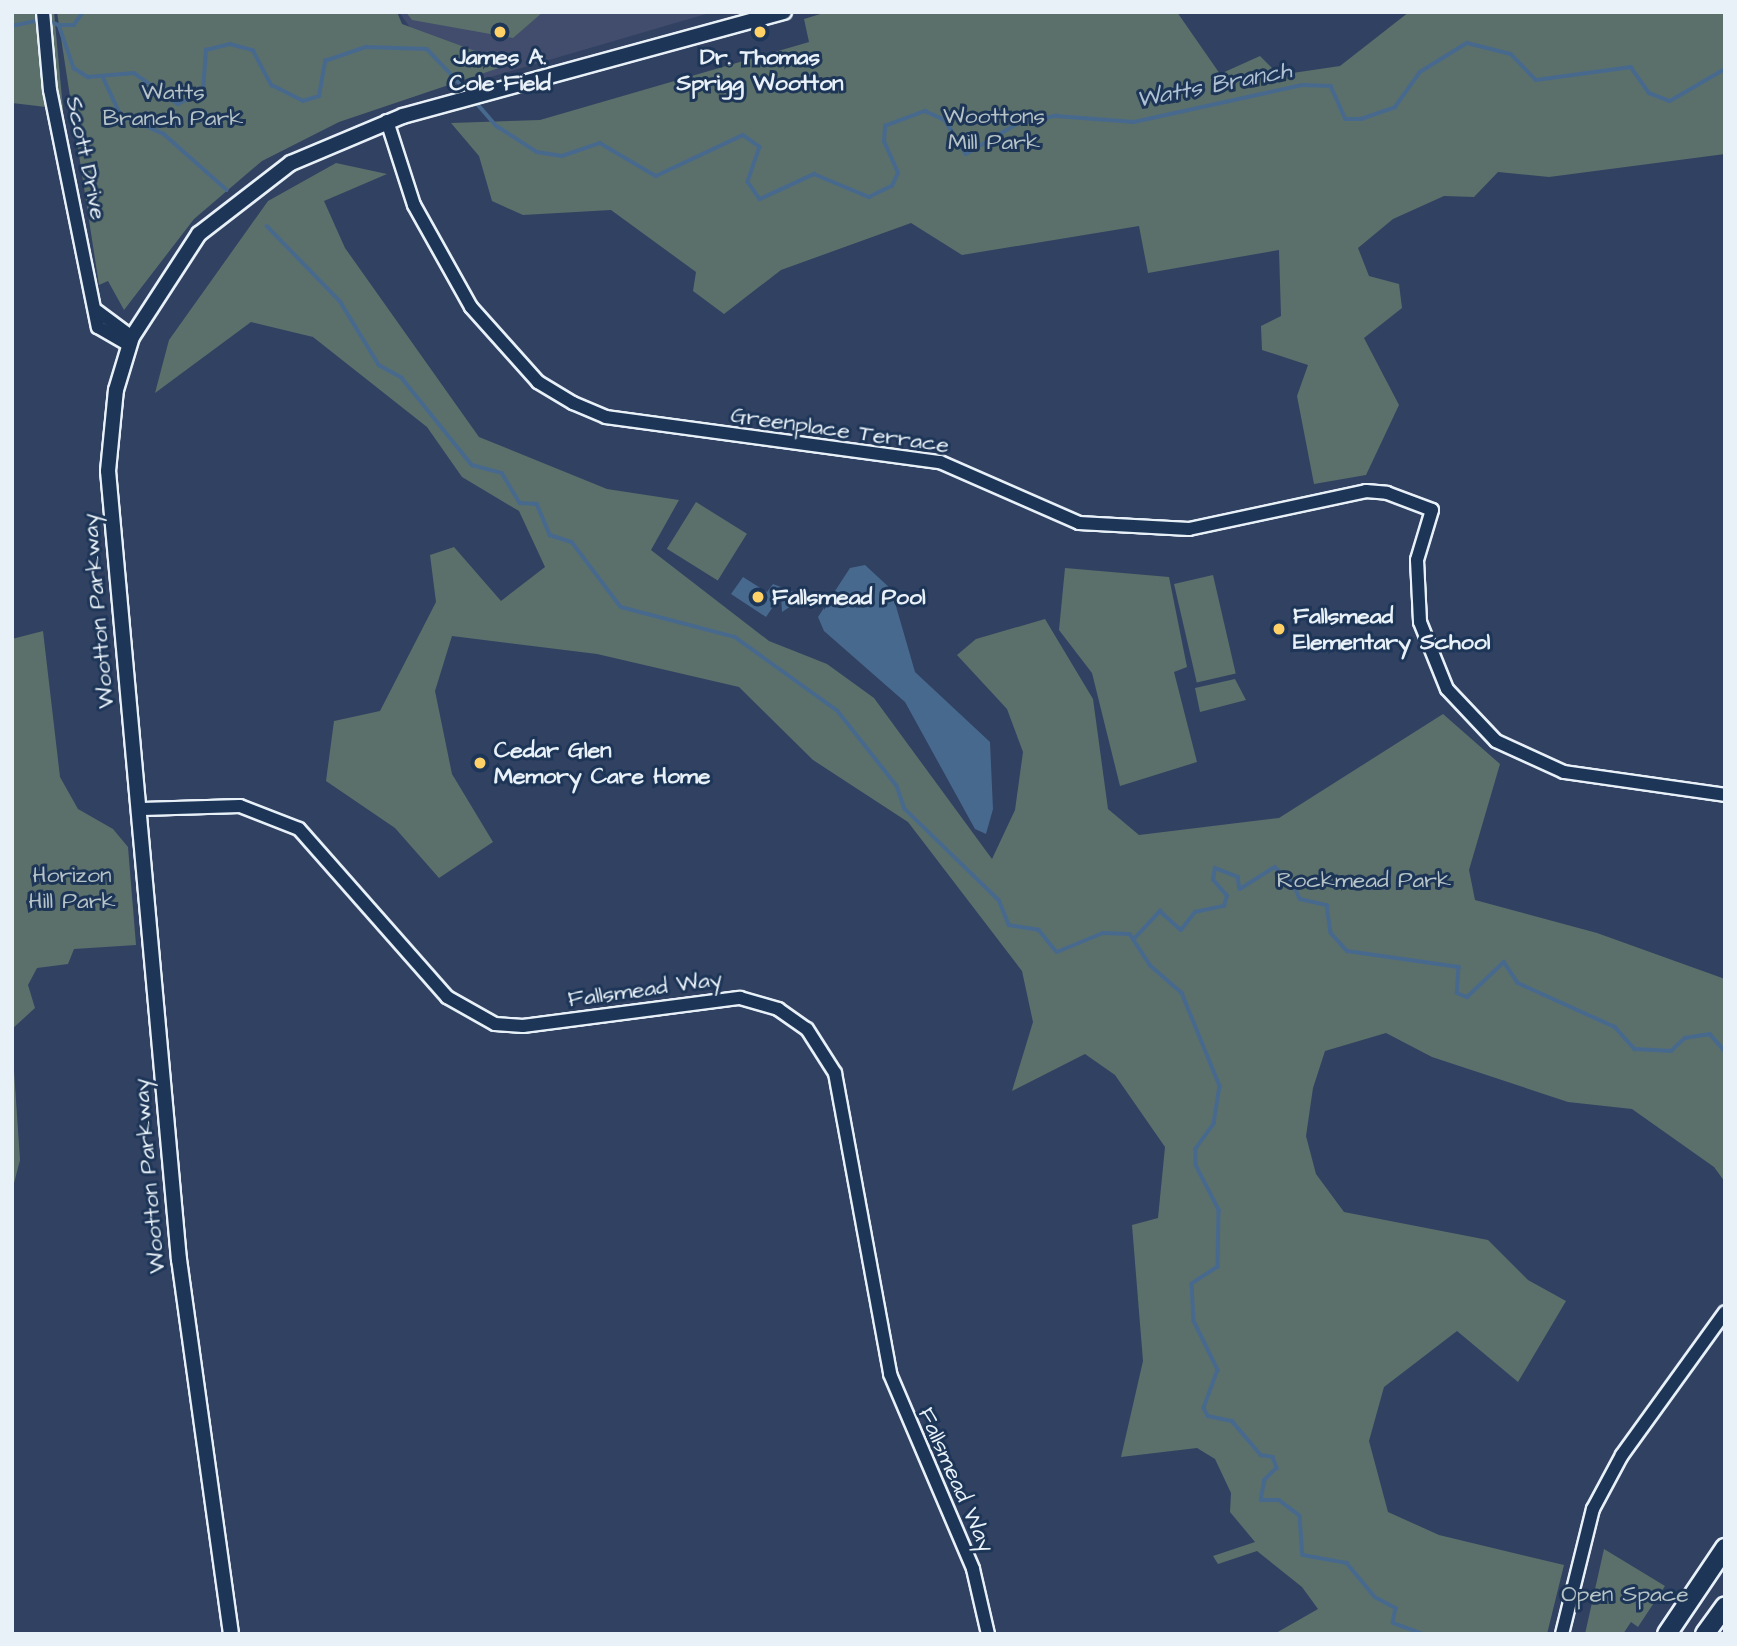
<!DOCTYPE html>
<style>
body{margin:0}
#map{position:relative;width:1737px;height:1646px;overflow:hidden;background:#314162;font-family:"Architects Daughter",sans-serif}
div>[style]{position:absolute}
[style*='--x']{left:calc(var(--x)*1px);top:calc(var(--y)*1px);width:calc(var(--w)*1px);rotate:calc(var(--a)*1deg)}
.built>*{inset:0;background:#424c6c}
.green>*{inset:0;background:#5b706b;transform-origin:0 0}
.water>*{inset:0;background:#48698e}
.stream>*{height:3.5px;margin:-1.75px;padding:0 1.75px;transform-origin:1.75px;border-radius:1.75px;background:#48698e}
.roads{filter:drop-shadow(2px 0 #e8f1f8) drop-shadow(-2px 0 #e8f1f8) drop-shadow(0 2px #e8f1f8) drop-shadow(0 -2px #e8f1f8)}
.minor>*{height:12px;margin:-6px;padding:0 6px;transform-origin:6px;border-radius:6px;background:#1d3557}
.major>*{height:14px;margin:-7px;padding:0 7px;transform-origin:7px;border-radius:7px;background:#1d3557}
.highway>*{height:18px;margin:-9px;padding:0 9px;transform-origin:9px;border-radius:9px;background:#1d3557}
.dots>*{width:19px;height:19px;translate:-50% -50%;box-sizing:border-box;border:4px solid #1d3557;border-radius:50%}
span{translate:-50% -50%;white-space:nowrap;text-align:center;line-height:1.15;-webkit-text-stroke:6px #1d3557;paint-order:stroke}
.poi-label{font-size:23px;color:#e8f1f8;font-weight:700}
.left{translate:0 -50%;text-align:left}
.park-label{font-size:23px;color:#b7c4c7}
.street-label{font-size:23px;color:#e8f1f8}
.water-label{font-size:24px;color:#b0c1d3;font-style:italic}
.frame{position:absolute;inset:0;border:14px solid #e8f1f8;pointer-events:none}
</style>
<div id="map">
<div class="built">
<i style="clip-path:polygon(399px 12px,713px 12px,453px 88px)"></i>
</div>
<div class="green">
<i style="clip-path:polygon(12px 12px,54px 12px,63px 109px,12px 103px)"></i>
<i style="clip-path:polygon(57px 12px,397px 12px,402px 24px,511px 64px,339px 122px,262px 161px,194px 219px,124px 310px,108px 281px,99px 285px)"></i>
<i style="clip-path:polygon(406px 12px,543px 12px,513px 38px,412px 20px)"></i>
<i style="clip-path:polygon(827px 12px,1177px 12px,1220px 74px,1260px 56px,1279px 75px,1340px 66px,1409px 12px,1725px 12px,1725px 154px,1549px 177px,1498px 172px,1474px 197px,1444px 196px,1393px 219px,1358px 248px,1369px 276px,1399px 284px,1402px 308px,1364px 338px,1399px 405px,1366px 475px,1314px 484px,1297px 396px,1308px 365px,1262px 350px,1261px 326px,1281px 316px,1279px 250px,1148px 273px,1139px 226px,962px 255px,911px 223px,781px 270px,724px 314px,693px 291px,696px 272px,611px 210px,523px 215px,492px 201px,479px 156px,451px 123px,540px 120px,809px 42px,804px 19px)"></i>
<i style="clip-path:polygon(336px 163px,387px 174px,324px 201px,345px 248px,479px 437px,607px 489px,679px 500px,651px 550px,769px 641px,827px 664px,874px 698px,992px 859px,1015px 810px,1023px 752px,1007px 709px,957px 655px,976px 639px,1045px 619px,1093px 699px,1108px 809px,1139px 835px,1279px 818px,1443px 714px,1500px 764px,1469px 870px,1475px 900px,1597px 933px,1725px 979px,1725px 1182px,1714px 1167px,1632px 1109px,1568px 1102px,1432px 1057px,1386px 1033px,1325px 1051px,1313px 1088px,1306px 1136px,1316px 1174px,1344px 1212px,1488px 1240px,1528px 1280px,1566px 1301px,1518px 1382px,1457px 1331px,1384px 1387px,1369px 1441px,1388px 1512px,1439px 1535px,1564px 1565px,1547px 1634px,1232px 1634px,1276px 1633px,1318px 1609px,1302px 1587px,1257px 1551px,1218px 1564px,1213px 1556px,1255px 1542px,1230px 1512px,1231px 1493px,1215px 1459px,1197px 1448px,1121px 1457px,1143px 1361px,1132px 1225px,1158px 1218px,1165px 1147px,1115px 1075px,1085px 1054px,1012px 1091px,1033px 1022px,1022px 971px,908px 822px,813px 760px,739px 687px,597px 654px,452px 636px,435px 691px,452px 774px,493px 842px,439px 878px,395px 828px,326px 781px,334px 721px,380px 711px,436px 602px,430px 555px,454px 547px,501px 601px,545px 567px,519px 511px,462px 477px,427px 427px,313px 337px,251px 322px,155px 393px,169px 340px,268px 201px)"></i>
<i style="left:696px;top:502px;width:60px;height:55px;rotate:32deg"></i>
<i style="clip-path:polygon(1065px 568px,1169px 577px,1187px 667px,1174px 672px,1197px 762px,1120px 786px,1092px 673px,1059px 630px)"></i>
<i style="left:1213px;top:575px;width:101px;height:40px;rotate:77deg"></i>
<i style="clip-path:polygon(43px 631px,60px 777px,78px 809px,113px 829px,128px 847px,136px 945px,74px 949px,68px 964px,37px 968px,28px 985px,35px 1008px,12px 1029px,12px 639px)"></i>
<i style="clip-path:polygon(1235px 679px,1246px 700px,1200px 712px,1195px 688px)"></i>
<i style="clip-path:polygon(12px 1040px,20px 1160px,12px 1191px)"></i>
<i style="clip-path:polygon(1604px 1549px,1665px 1586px,1638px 1627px,1631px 1622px,1623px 1634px,1585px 1634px)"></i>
</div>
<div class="water">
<i style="clip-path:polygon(865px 565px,891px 589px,915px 672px,990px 742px,993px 809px,986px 834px,975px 829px,905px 702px,824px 631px,818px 617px,850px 568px)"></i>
<i style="clip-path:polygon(743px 577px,767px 592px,773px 584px,799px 594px,797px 602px,782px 612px,781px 595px,766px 617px,731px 594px)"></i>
</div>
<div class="stream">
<i style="--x:48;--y:21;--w:12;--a:20"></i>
<i style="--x:59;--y:25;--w:46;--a:70.8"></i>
<i style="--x:74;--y:68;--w:17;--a:33"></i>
<i style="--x:88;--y:77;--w:46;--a:-5"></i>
<i style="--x:134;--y:73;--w:54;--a:35.2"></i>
<i style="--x:178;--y:104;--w:28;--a:-27"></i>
<i style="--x:203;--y:91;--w:41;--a:-85.8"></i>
<i style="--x:206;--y:50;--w:25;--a:-14"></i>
<i style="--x:230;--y:44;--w:24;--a:15"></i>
<i style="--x:253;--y:50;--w:40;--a:62"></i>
<i style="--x:272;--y:85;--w:35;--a:27"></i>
<i style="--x:303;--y:101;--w:17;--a:-17"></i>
<i style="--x:319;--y:96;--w:36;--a:-80"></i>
<i style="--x:325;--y:61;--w:43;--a:-18.9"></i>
<i style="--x:366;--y:47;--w:61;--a:1.9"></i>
<i style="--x:427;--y:49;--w:62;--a:46.3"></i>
<i style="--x:59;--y:25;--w:15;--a:0"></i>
<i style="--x:74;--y:25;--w:16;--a:-55"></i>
<i style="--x:12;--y:26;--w:30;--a:-12"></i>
<i style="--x:104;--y:79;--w:40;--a:65"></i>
<i style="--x:121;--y:115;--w:47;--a:23.8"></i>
<i style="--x:164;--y:134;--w:84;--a:41.6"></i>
<i style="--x:474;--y:100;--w:35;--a:49"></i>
<i style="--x:497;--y:126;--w:48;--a:33"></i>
<i style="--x:537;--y:152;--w:25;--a:9"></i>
<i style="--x:562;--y:156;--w:40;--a:-18.9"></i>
<i style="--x:600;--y:143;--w:65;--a:30.5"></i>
<i style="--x:656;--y:176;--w:96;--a:-25.2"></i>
<i style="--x:743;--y:135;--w:21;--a:35"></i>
<i style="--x:760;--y:147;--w:37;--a:109"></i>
<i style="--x:748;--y:182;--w:21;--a:55"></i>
<i style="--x:760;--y:199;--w:60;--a:-24.8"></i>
<i style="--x:814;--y:174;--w:60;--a:22.7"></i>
<i style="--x:869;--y:197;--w:25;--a:-26"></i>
<i style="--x:892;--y:186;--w:14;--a:-65"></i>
<i style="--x:898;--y:173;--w:34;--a:-114"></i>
<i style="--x:884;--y:142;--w:16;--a:-86"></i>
<i style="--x:885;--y:126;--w:43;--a:-20.6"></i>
<i style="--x:925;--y:111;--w:22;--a:24"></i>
<i style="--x:945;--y:120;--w:40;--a:58"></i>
<i style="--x:966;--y:154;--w:59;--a:-30.5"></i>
<i style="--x:1017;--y:124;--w:40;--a:-12"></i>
<i style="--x:1056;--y:116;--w:78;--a:4.4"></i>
<i style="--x:1134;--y:122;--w:172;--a:-12.4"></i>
<i style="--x:1302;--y:85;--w:29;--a:2"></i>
<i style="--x:1331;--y:86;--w:36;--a:66"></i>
<i style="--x:1346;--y:119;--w:15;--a:0"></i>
<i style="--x:1361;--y:119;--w:36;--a:-19"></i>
<i style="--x:1395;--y:107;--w:43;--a:-54.5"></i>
<i style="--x:1420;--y:72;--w:55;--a:-31.7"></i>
<i style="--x:1467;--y:43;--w:45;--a:14"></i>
<i style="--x:1511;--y:54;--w:36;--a:46"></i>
<i style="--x:1536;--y:80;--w:96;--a:-7.8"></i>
<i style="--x:1631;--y:67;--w:32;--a:55"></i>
<i style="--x:1649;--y:93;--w:22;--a:21"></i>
<i style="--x:1670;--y:101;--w:64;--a:-30.2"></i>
<i style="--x:267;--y:226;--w:105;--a:45.8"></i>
<i style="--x:340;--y:301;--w:75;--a:58.6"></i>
<i style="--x:379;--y:365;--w:26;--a:29"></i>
<i style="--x:402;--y:378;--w:112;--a:51.2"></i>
<i style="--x:472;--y:465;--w:31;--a:15"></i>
<i style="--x:502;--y:473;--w:35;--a:59"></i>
<i style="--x:520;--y:503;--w:17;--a:3"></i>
<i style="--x:537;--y:504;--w:34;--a:67"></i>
<i style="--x:550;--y:535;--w:23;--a:18"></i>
<i style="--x:572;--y:542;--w:81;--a:53"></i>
<i style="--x:621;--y:607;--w:118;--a:14.7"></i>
<i style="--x:735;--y:637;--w:127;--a:35.7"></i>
<i style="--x:838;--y:711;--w:95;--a:51.8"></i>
<i style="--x:897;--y:786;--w:24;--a:71"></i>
<i style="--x:905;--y:809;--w:131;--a:44.1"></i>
<i style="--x:999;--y:900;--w:27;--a:68"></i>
<i style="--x:1009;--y:925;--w:30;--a:9"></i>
<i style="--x:1039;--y:930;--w:28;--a:51"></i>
<i style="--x:1057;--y:952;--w:50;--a:-22.4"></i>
<i style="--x:1103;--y:933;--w:27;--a:2"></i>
<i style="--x:1130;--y:934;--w:37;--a:57"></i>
<i style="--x:1150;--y:965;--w:43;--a:41.2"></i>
<i style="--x:1182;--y:993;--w:100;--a:67.8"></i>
<i style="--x:1220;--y:1086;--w:38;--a:99"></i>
<i style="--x:1214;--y:1124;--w:31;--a:126"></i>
<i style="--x:1196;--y:1149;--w:16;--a:90"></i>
<i style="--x:1196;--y:1165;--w:51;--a:62.9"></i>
<i style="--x:1219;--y:1210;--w:57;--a:91"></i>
<i style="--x:1218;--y:1267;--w:31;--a:147"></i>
<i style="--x:1192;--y:1284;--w:37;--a:87"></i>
<i style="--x:1194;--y:1321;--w:55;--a:63.9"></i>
<i style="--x:1218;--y:1370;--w:40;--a:110.2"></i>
<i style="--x:1204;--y:1408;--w:9;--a:63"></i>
<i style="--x:1208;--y:1416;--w:25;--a:12"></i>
<i style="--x:1232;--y:1421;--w:45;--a:49.5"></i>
<i style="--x:1261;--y:1455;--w:12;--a:9"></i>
<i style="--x:1273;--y:1457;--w:12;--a:70"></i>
<i style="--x:1277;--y:1468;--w:17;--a:135"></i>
<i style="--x:1265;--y:1480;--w:20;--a:101"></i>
<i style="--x:1261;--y:1500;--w:18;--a:0"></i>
<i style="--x:1279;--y:1500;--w:26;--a:37"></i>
<i style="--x:1300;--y:1516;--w:39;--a:86"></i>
<i style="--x:1303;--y:1555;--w:45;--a:10.3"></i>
<i style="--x:1347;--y:1563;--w:44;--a:50.5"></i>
<i style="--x:1375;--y:1597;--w:24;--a:28"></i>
<i style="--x:1396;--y:1608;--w:15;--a:101"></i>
<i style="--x:1393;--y:1623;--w:33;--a:20"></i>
<i style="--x:1133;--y:940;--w:40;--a:-47"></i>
<i style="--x:1160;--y:911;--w:28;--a:42"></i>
<i style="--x:1181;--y:930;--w:23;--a:-52"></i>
<i style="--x:1195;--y:912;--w:30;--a:-12"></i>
<i style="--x:1224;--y:906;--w:10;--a:-73"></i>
<i style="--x:1227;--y:896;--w:21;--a:-131"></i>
<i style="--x:1213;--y:880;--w:12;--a:-81"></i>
<i style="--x:1215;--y:868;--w:25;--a:21"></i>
<i style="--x:1238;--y:877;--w:12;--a:81"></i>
<i style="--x:1240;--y:889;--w:41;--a:-32.2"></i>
<i style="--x:1275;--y:867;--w:24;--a:42"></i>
<i style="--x:1293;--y:883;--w:17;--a:66"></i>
<i style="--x:1300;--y:899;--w:28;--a:13"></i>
<i style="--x:1327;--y:905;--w:28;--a:82"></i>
<i style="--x:1331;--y:933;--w:24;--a:48"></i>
<i style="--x:1347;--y:951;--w:113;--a:8.1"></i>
<i style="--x:1459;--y:967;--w:26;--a:94"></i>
<i style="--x:1457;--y:993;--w:11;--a:22"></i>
<i style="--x:1467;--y:997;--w:51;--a:-43.4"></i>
<i style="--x:1504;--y:962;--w:25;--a:56"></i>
<i style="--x:1518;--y:983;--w:107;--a:24.4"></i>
<i style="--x:1615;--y:1027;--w:30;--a:48"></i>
<i style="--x:1635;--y:1049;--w:36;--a:3"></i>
<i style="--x:1671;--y:1051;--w:19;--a:-43"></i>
<i style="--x:1685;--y:1038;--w:25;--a:-9"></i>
<i style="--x:1710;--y:1034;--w:23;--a:49"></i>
</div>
<div class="roads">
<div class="minor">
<i style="--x:43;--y:12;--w:78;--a:84.9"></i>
<i style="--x:50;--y:90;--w:242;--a:78.6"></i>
<i style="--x:98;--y:327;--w:36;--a:30"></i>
<i style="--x:387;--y:121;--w:88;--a:72.2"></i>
<i style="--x:414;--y:205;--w:117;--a:60.8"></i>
<i style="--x:471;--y:307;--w:101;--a:48.2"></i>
<i style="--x:538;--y:382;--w:41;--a:31"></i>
<i style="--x:573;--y:403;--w:36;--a:23"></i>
<i style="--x:606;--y:417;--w:337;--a:7.7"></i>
<i style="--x:940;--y:462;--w:152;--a:23.7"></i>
<i style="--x:1079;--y:523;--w:110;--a:3.1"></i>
<i style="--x:1189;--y:529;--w:181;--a:-12.1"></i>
<i style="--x:1366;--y:491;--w:21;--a:5"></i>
<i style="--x:1387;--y:493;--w:48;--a:20.7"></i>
<i style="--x:1432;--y:510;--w:52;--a:106.7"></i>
<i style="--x:1417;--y:560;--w:62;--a:87.2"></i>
<i style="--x:1420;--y:622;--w:72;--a:68.1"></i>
<i style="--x:1447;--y:689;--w:71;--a:46.7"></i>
<i style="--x:1496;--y:741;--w:75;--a:24.5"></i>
<i style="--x:1564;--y:772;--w:163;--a:8.1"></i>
<i style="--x:97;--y:311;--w:44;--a:36.6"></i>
<i style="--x:142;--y:809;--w:98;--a:-1.8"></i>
<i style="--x:240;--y:806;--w:63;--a:21.3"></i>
<i style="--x:299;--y:829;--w:224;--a:48.6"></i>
<i style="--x:447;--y:997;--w:55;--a:29.4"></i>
<i style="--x:495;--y:1024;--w:28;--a:4"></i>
<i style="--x:523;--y:1026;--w:219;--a:-7.4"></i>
<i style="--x:740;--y:998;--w:40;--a:16"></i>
<i style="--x:778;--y:1009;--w:35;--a:35"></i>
<i style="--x:807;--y:1029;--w:52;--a:57.5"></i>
<i style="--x:835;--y:1073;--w:306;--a:79.6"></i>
<i style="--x:890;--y:1374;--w:212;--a:66.9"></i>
<i style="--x:973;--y:1569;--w:67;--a:77"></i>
<i style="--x:1562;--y:1634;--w:129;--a:-76.1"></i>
<i style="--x:1593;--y:1509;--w:61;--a:-61.8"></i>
<i style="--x:1622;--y:1455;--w:176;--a:-54.2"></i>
</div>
<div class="major">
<i style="--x:231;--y:1634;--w:378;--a:-97.9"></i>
<i style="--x:179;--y:1260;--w:792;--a:-95.14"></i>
<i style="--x:108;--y:471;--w:81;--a:-84.4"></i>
<i style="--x:116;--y:390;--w:55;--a:-73.2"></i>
<i style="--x:132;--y:337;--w:123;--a:-57"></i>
<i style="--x:199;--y:234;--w:116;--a:-37.7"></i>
<i style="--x:291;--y:163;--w:121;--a:-22.8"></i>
<i style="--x:403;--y:116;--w:395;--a:-15.3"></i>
</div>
<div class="highway">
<i style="--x:1667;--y:1634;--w:104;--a:-56"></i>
<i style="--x:1705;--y:1634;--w:34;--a:-54"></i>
</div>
</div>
<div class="dots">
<i style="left:500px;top:32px;background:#ffd166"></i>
<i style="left:760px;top:32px;background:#ffd166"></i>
<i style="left:758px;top:597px;background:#ffd166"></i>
<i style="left:1279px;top:629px;background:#ffd166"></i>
<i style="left:480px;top:763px;background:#ffd166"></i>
</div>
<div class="poi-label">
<span style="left:500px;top:70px">James A.<br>Cole Field</span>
<span style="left:760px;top:70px">Dr. Thomas<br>Sprigg Wootton</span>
<span class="left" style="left:772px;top:597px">Fallsmead Pool</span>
<span class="left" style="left:1293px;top:629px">Fallsmead<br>Elementary School</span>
<span class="left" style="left:494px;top:763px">Cedar Glen<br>Memory Care Home</span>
</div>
<div class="park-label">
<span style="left:173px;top:105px">Watts<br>Branch Park</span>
<span style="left:994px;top:129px">Woottons<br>Mill Park</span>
<span style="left:72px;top:888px">Horizon<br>Hill Park</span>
<span style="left:1364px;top:880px">Rockmead Park</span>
<span style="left:1625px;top:1594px">Open Space</span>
</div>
<div class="street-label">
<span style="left:86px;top:158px;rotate:78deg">Scott Drive</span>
<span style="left:840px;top:430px;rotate:8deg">Greenplace Terrace</span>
<span style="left:98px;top:611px;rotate:-95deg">Wootton Parkway</span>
<span style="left:645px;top:989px;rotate:-8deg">Fallsmead Way</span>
<span style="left:149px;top:1176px;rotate:-95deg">Wootton Parkway</span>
<span style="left:956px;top:1480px;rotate:66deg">Fallsmead Way</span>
</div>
<div class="water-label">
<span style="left:1214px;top:86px;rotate:-11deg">Watts Branch</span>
</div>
<div class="frame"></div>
</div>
